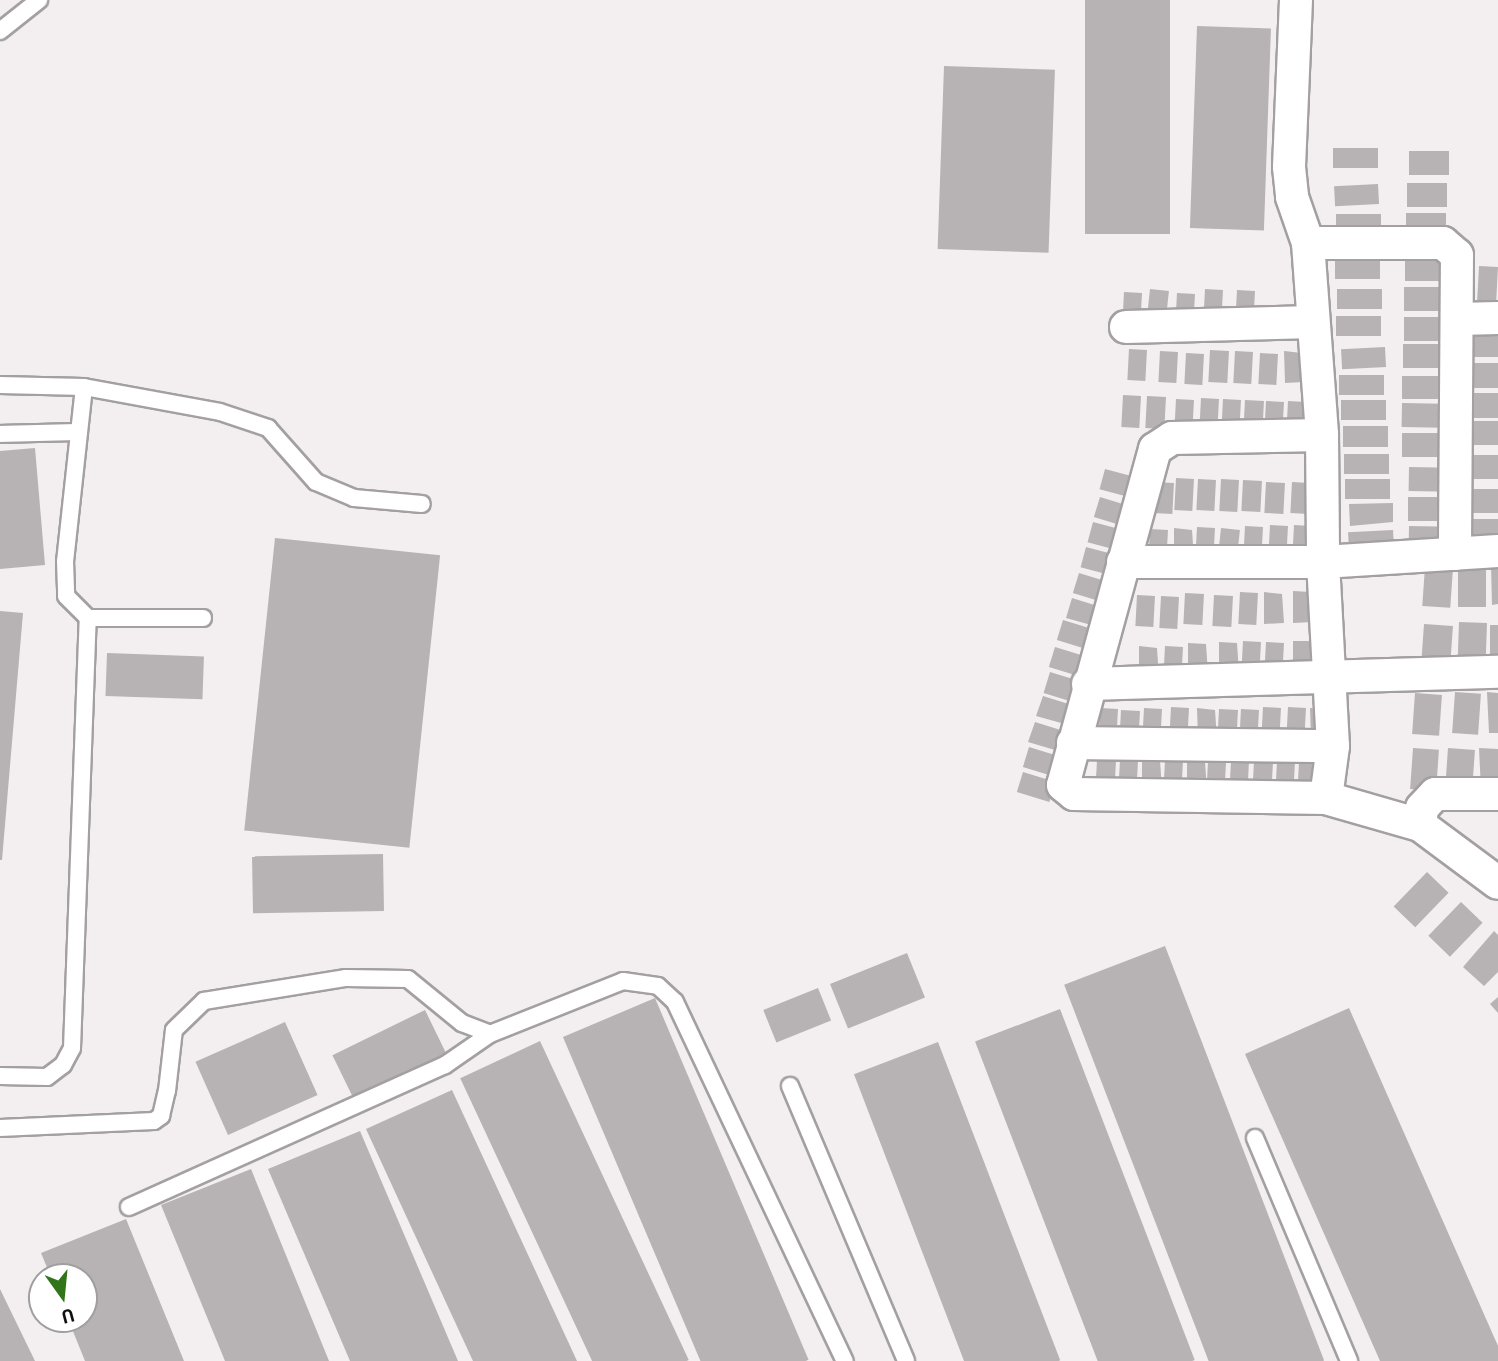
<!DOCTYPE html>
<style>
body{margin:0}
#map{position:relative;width:1498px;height:1361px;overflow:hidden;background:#f3eef0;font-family:Barlow,sans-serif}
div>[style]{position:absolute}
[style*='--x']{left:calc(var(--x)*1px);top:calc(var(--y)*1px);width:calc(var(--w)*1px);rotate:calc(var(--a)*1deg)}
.building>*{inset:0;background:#b7b2b4;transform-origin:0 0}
.roads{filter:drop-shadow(2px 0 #a4a0a1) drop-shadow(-2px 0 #a4a0a1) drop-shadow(0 2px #a4a0a1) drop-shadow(0 -2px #a4a0a1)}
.lane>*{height:16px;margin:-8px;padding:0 8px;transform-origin:8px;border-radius:8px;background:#fff}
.street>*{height:32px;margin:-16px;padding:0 16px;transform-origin:16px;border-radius:16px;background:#fff}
span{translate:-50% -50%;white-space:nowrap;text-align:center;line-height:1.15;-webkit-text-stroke:5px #fff;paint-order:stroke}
.north{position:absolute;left:28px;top:1263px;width:70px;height:70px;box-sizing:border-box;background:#fff;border:2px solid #a09f9f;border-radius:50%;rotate:165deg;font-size:19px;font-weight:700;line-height:28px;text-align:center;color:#111010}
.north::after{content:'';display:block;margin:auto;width:24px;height:32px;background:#307618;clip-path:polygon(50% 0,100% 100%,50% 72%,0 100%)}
</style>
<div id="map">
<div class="building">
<i style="left:1085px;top:0;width:85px;height:234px"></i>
<i style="left:1197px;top:26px;width:74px;height:202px;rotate:2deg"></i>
<i style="left:944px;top:66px;width:111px;height:183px;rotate:2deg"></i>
<i style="left:1378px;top:148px;width:20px;height:45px;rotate:90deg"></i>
<i style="left:1409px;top:151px;width:40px;height:24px"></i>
<i style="left:1407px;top:183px;width:40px;height:24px"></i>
<i style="left:1378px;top:184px;width:20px;height:44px;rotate:87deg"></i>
<i style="left:1406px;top:213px;width:40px;height:24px"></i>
<i style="left:1381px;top:214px;width:20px;height:45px;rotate:90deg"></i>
<i style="left:1405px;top:257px;width:40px;height:24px"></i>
<i style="left:1380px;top:259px;width:20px;height:45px;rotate:90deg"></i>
<i style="left:1479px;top:266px;width:19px;height:36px;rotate:3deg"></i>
<i style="left:1404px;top:287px;width:40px;height:24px"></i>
<i style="left:1150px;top:289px;width:19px;height:32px;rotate:6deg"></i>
<i style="left:1205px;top:289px;width:18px;height:32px;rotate:3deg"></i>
<i style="left:1382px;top:289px;width:20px;height:45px;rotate:90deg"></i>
<i style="left:1237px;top:290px;width:18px;height:31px;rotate:3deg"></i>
<i style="left:1124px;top:292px;width:18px;height:31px;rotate:3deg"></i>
<i style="left:1177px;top:293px;width:18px;height:31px;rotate:3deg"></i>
<i style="left:1381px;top:316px;width:20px;height:45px;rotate:90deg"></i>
<i style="left:1404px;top:317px;width:40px;height:24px"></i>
<i style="left:1498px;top:333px;width:24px;height:27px;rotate:90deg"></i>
<i style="left:1403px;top:344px;width:40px;height:24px"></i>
<i style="left:1385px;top:347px;width:20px;height:44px;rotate:87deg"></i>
<i style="left:1129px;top:349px;width:18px;height:31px;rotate:3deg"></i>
<i style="left:1210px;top:350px;width:19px;height:32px;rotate:3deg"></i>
<i style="left:1160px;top:351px;width:18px;height:31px;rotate:3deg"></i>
<i style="left:1235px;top:351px;width:18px;height:32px;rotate:3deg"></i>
<i style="clip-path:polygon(1284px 351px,1302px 353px,1304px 382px,1285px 383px)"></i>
<i style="left:1186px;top:353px;width:18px;height:31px;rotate:3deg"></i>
<i style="left:1260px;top:353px;width:18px;height:31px;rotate:3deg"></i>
<i style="left:1472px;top:363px;width:26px;height:25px"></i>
<i style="left:1384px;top:375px;width:20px;height:45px;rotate:90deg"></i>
<i style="left:1402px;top:376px;width:41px;height:23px"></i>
<i style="left:1471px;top:393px;width:27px;height:25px"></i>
<i style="left:1123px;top:395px;width:18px;height:32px;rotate:3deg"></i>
<i style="left:1147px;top:396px;width:19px;height:32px;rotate:3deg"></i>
<i style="left:1201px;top:398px;width:18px;height:31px;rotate:3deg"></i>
<i style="left:1176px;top:399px;width:18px;height:32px;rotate:3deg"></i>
<i style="left:1223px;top:399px;width:18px;height:31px;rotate:3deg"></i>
<i style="left:1245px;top:400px;width:19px;height:31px;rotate:3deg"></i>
<i style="left:1386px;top:400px;width:20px;height:45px;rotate:90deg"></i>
<i style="left:1266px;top:401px;width:18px;height:31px;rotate:3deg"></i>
<i style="left:1288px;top:401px;width:18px;height:32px;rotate:3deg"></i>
<i style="left:1402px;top:403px;width:40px;height:24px;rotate:1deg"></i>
<i style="left:1471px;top:421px;width:27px;height:24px"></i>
<i style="left:1388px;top:426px;width:21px;height:45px;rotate:90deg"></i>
<i style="left:1402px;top:433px;width:40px;height:24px"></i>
<i style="clip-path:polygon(35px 448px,45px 565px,0 569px,0 451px)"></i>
<i style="left:1389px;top:454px;width:20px;height:45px;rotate:90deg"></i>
<i style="left:1498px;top:455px;width:24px;height:26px;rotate:90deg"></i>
<i style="left:1409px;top:467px;width:40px;height:24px;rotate:1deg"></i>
<i style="left:1105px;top:469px;width:34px;height:21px;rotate:15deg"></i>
<i style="left:1176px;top:478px;width:18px;height:32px;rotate:3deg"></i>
<i style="left:1198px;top:479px;width:18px;height:31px;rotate:3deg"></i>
<i style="left:1221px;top:479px;width:18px;height:32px;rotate:3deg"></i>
<i style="left:1390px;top:479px;width:20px;height:45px;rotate:90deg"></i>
<i style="left:1243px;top:480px;width:19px;height:31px;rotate:3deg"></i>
<i style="left:1155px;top:482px;width:19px;height:31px;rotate:3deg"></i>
<i style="left:1266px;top:482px;width:19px;height:31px;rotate:3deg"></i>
<i style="left:1292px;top:482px;width:18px;height:31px;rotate:3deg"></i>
<i style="left:1498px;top:489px;width:24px;height:27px;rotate:90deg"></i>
<i style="left:1100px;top:497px;width:34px;height:21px;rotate:17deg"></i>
<i style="left:1408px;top:497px;width:40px;height:24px"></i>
<i style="clip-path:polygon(1393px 503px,1393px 522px,1350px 526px,1349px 504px)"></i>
<i style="left:1471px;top:519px;width:27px;height:25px"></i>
<i style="left:1093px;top:522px;width:34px;height:21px;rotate:15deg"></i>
<i style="left:1270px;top:525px;width:18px;height:32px;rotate:3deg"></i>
<i style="left:1294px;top:525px;width:18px;height:32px;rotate:3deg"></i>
<i style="left:1245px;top:526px;width:18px;height:31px;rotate:3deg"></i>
<i style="left:1409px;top:526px;width:40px;height:24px;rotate:1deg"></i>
<i style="left:1197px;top:527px;width:18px;height:32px;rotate:3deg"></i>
<i style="clip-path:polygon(1174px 528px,1192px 530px,1194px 559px,1174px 560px)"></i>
<i style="left:1221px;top:528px;width:19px;height:32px;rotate:6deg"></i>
<i style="left:1150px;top:529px;width:18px;height:31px;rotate:3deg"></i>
<i style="left:1393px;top:530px;width:20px;height:45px;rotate:87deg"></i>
<i style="left:275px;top:538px;width:166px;height:294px;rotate:6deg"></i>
<i style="left:1086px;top:547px;width:34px;height:21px;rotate:15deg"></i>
<i style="clip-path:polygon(1491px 565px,1498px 566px,1498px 604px,1492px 605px)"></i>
<i style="left:1425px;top:567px;width:28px;height:39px;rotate:4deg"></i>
<i style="left:1458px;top:570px;width:28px;height:37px"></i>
<i style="left:1079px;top:573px;width:34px;height:21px;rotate:17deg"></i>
<i style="clip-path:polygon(1293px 591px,1311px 592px,1313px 622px,1293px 623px)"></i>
<i style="left:1240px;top:592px;width:18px;height:32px;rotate:3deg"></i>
<i style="clip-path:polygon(1264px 592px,1282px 594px,1284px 623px,1264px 624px)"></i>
<i style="left:1185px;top:593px;width:19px;height:31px;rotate:3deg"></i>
<i style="left:1137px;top:595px;width:18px;height:31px;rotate:3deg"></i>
<i style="left:1214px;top:595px;width:19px;height:31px;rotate:3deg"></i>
<i style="left:1161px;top:596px;width:18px;height:32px;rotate:3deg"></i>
<i style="clip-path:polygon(1072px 598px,1104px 608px,1102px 628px,1066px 618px)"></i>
<i style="clip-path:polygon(0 611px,23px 613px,2px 860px,0 860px)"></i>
<i style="left:1063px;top:620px;width:34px;height:21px;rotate:17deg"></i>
<i style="left:1459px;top:622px;width:28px;height:38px;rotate:2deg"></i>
<i style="left:1424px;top:624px;width:29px;height:39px;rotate:4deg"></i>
<i style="left:1490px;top:625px;width:8px;height:38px"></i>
<i style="left:1243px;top:641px;width:18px;height:32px;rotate:3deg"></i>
<i style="left:1293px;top:641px;width:19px;height:31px"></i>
<i style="clip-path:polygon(1219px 642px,1237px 643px,1239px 673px,1219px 674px)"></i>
<i style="left:1266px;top:642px;width:18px;height:31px;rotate:3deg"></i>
<i style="clip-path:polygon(1188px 643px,1206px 644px,1208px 674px,1188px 675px)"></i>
<i style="clip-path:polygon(1139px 646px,1157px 648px,1159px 678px,1139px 678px)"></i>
<i style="left:1165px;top:646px;width:18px;height:32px;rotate:3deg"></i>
<i style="left:1055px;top:647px;width:34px;height:21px;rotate:17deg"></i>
<i style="left:107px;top:653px;width:97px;height:43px;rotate:2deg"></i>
<i style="left:1050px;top:672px;width:34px;height:22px;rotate:17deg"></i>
<i style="left:1455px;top:692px;width:26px;height:41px;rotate:4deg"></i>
<i style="clip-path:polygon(1487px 692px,1498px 693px,1498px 733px,1489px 733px)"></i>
<i style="left:1415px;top:693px;width:27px;height:41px;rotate:4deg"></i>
<i style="clip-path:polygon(1043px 696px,1075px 706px,1072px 726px,1036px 716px)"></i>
<i style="left:1171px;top:707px;width:18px;height:32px;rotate:3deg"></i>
<i style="left:1263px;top:707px;width:18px;height:31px;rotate:3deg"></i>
<i style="left:1288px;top:707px;width:18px;height:31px;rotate:3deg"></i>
<i style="left:1100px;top:708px;width:18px;height:31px;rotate:3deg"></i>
<i style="left:1144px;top:708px;width:18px;height:32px;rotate:3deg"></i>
<i style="clip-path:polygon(1197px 708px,1215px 710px,1217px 739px,1198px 740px)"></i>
<i style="clip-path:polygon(1310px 708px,1329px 709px,1311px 739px)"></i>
<i style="left:1219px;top:709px;width:19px;height:31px;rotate:3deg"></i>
<i style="left:1241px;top:709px;width:18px;height:31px;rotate:3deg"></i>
<i style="left:1121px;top:710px;width:19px;height:31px;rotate:3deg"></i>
<i style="clip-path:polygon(1035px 722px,1067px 732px,1065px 753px,1028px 742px)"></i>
<i style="left:1029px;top:747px;width:34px;height:21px;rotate:17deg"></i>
<i style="left:1413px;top:748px;width:26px;height:41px;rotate:4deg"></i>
<i style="left:1448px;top:748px;width:27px;height:42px;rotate:4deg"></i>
<i style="clip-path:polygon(1479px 748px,1498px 749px,1498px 788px,1481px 789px)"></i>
<i style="clip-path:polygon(1142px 759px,1160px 760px,1162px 790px,1142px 791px)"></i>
<i style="left:1097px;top:760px;width:19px;height:31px;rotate:3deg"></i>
<i style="left:1120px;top:760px;width:18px;height:31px;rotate:3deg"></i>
<i style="left:1165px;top:760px;width:18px;height:31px;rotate:3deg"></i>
<i style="clip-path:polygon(1187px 760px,1205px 762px,1207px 791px,1187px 792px)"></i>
<i style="left:1231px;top:761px;width:18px;height:31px;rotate:3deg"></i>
<i style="left:1254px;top:761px;width:19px;height:31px;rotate:3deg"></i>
<i style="left:1277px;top:761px;width:18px;height:32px;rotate:3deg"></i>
<i style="left:1208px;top:762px;width:18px;height:31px;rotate:3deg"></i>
<i style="left:1299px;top:762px;width:18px;height:32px;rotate:3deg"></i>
<i style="left:1023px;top:772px;width:34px;height:21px;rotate:17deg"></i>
<i style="left:383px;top:854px;width:57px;height:131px;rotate:89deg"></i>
<i style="left:1427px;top:872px;width:30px;height:48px;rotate:44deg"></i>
<i style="left:1461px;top:902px;width:30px;height:47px;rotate:44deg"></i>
<i style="clip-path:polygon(1494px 931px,1498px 935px,1498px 972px,1484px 986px,1463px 967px)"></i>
<i style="left:1165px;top:946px;width:444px;height:108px;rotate:69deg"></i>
<i style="left:907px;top:953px;width:48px;height:83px;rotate:68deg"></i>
<i style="left:818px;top:988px;width:35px;height:59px;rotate:68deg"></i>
<i style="clip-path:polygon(1498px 997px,1498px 1013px,1490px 1004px)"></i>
<i style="left:655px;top:998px;width:393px;height:100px;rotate:67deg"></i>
<i style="clip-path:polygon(1349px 1008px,1498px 1346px,1498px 1361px,1380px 1361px,1245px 1054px)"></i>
<i style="left:1060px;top:1009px;width:376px;height:91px;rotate:69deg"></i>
<i style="left:425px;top:1010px;width:52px;height:103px;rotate:64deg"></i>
<i style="left:285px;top:1022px;width:80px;height:98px;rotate:66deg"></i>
<i style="left:540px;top:1041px;width:352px;height:88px;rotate:65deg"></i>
<i style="left:938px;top:1042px;width:341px;height:90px;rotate:69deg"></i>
<i style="clip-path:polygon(452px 1090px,577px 1361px,473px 1361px,366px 1129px)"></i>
<i style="clip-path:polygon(360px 1131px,458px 1361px,350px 1361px,268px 1169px)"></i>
<i style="clip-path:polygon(251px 1169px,329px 1361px,225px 1361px,161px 1205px)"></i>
<i style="clip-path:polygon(126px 1219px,184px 1361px,85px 1361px,68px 1319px,84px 1319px,84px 1277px,51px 1277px,41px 1253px)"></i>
<i style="clip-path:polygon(0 1289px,35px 1361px,0 1361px)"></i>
</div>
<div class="roads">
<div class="lane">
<i style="--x:0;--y:31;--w:50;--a:-38.5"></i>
<i style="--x:0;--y:385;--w:84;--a:1.4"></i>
<i style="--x:84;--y:387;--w:138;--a:10.4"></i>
<i style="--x:220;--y:412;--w:51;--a:18.4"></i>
<i style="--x:268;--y:428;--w:72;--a:48.4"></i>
<i style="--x:316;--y:482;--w:41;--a:22.8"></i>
<i style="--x:354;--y:498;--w:68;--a:5"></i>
<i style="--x:84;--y:387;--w:175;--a:96.2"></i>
<i style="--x:65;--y:561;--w:35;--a:88"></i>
<i style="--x:66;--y:596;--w:31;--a:45"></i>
<i style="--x:88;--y:618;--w:115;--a:0"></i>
<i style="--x:0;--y:434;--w:79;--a:-1.5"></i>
<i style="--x:0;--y:1076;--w:47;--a:1.2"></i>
<i style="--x:47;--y:1077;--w:20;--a:-37"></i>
<i style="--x:63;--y:1065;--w:19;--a:-62"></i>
<i style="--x:72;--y:1048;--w:430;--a:-87.9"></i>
<i style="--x:790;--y:1086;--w:298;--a:67.1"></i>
<i style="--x:0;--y:1128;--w:154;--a:-2.6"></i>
<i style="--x:154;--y:1121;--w:9;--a:-36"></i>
<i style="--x:161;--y:1116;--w:26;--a:-77"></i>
<i style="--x:167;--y:1091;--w:61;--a:-83.5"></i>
<i style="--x:174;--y:1030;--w:42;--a:-44"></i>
<i style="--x:204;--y:1001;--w:144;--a:-9.2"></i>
<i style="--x:346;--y:978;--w:62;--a:0.9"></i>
<i style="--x:408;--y:979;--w:70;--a:39.2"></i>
<i style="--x:462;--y:1023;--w:30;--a:21"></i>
<i style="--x:490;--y:1034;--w:143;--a:-21.7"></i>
<i style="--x:623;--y:981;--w:35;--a:8"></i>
<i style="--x:658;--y:986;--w:23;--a:43"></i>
<i style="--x:675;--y:1002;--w:397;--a:64.7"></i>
<i style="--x:1255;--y:1138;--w:242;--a:67.1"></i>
<i style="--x:129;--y:1207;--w:346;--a:-24.2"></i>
<i style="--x:445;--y:1065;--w:55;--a:-34.6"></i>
</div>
<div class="street">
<i style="--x:1296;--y:0;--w:167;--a:92.4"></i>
<i style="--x:1289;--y:167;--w:30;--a:84"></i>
<i style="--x:1292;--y:197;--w:49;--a:70.8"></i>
<i style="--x:1308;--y:243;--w:193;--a:85.8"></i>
<i style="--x:1322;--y:435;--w:127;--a:89.5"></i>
<i style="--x:1323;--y:562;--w:184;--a:86.9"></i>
<i style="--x:1333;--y:746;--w:52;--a:97.7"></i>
<i style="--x:1308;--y:243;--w:135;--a:0"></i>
<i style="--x:1443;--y:243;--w:18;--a:41"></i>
<i style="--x:1457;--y:255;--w:299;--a:90.4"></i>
<i style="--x:1458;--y:319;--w:40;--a:-1.4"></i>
<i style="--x:1126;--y:327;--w:187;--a:-1.5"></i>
<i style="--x:1322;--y:435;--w:150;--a:178.9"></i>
<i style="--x:1172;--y:438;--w:20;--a:147"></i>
<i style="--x:1155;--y:449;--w:348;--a:105.3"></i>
<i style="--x:1063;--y:785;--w:14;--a:39"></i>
<i style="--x:1074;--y:794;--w:252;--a:0.9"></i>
<i style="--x:1326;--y:798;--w:98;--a:16"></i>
<i style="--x:1420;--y:825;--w:97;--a:36.6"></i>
<i style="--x:1123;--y:562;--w:200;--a:0"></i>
<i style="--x:1323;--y:562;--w:175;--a:-3.6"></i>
<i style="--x:1088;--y:684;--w:410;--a:-1.7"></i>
<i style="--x:1073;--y:743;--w:260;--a:0.7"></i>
<i style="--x:1420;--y:825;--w:17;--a:-83"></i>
<i style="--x:1422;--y:808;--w:19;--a:-47"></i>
<i style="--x:1435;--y:794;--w:63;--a:0"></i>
</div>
</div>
<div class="north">U</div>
</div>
